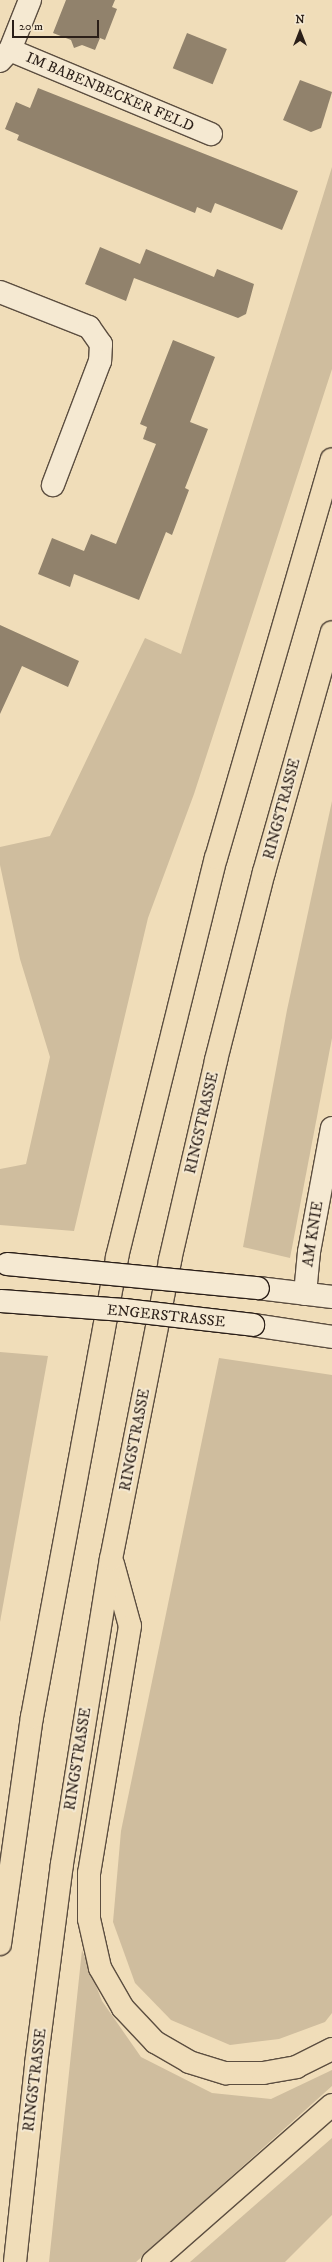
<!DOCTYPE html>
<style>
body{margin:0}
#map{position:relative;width:332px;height:2262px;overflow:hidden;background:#f0ddb9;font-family:"IM FELL DW Pica",serif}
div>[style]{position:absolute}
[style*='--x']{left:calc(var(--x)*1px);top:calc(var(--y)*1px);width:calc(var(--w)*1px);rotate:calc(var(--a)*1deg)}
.green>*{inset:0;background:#cfbd9e}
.building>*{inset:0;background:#91826c;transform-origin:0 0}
.roads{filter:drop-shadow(1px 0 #5c4e40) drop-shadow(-1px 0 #5c4e40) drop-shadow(0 1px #5c4e40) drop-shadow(0 -1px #5c4e40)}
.minor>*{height:22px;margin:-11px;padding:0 11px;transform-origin:11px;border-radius:11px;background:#f5e9d2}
.secondary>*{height:22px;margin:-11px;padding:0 11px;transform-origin:11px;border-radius:11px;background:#f5e9d2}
.trunk>*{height:22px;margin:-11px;padding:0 11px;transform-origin:11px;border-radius:11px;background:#f0ddb9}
.bridges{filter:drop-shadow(1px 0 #2b1f18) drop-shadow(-1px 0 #2b1f18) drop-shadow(0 1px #2b1f18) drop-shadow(0 -1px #2b1f18)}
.secondary-bridge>*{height:22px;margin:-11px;padding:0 11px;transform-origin:11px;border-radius:11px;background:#f5e9d2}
span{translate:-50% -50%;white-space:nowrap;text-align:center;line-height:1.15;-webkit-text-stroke:4px #f5e9d2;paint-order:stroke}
.street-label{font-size:15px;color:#2b1f18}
.north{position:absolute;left:280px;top:12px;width:40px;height:40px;-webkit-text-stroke:3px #f5e9d2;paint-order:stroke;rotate:0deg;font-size:11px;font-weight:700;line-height:16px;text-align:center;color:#2b1f18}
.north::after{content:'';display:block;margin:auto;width:14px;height:18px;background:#2b1f18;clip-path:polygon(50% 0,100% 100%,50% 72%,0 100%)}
.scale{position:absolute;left:12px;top:20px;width:87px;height:18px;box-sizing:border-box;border:2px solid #2b1f18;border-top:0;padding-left:5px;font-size:12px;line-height:14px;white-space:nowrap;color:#2b1f18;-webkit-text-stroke:3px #f5e9d2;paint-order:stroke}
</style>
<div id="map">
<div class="green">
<i style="clip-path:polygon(332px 167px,332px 369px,194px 794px,148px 918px,74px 1231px,0 1225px,0 1169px,26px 1164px,50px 1057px,20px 959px,0 865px,0 847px,50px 836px,145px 638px,181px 654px)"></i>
<i style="clip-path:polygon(332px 801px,332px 1038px,290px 1258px,243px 1247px,287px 1010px)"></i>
<i style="clip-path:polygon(0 1352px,48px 1356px,0 1622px)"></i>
<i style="clip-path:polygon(219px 1358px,332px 1375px,332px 2013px,325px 2022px,279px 2039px,230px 2045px,171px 2020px,135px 1983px,113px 1922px,121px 1831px)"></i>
<i style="clip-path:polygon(82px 1950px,102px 2001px,141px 2057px,212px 2093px,271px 2099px,332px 2070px,332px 2086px,136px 2262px,49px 2262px)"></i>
<i style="clip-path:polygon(332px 2138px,332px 2215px,285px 2262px,190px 2262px)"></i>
</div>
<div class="building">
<i style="clip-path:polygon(66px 0,115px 0,112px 7px,117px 9px,105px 40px,100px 38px,95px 50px,82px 45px,74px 48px,71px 40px,53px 33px)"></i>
<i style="left:187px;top:33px;width:43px;height:38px;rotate:22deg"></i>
<i style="clip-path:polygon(300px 80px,332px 92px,321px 128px,311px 132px,283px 120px)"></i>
<i style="clip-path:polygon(38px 88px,298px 191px,282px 230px,215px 203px,211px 213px,197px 207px,195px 213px,17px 140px,19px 135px,5px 129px,16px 102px,30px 108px)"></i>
<i style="clip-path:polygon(100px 247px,140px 264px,146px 249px,214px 277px,217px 269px,254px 284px,246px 314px,238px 318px,134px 278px,126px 301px,85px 284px)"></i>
<i style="clip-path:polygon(173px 340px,215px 357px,190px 422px,208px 429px,185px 488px,189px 490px,172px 535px,166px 532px,139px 600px,74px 574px,70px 587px,38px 574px,52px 538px,84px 551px,91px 534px,116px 544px,156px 444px,143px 439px,147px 427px,140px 424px)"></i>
<i style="clip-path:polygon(0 625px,79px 661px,68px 687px,22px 666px,0 714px)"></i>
</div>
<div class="roads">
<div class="minor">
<i style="--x:10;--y:50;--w:218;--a:22.7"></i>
<i style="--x:0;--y:61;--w:15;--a:-48"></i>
<i style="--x:10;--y:50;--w:54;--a:-68.2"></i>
<i style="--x:0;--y:292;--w:96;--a:21.5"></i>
<i style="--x:89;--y:327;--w:21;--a:55"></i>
<i style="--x:101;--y:344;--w:17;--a:93"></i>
<i style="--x:100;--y:361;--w:133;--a:110.8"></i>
<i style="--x:305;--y:1294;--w:42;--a:-84.6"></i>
<i style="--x:309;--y:1252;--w:126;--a:-79.5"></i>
</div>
<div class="secondary">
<i style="--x:258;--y:1288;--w:75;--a:6.9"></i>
<i style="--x:253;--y:1325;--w:80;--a:8.6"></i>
</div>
<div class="trunk">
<i style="--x:113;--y:1564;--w:64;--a:74.7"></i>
<i style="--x:130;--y:1626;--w:250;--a:99.4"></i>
<i style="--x:89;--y:1873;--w:46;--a:90"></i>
<i style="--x:89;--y:1919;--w:50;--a:77.3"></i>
<i style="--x:100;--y:1968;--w:46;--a:60.1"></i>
<i style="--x:123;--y:2008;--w:47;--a:46.7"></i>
<i style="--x:155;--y:2042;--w:39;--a:30"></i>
<i style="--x:189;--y:2062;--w:39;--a:17"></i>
<i style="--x:226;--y:2073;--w:37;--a:0"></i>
<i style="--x:263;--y:2073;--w:34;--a:-10"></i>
<i style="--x:296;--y:2067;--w:40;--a:-26.6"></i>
<i style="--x:0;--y:1944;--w:229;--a:-82"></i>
<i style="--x:32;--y:1717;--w:468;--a:-79.5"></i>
<i style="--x:117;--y:1257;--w:411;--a:-76.1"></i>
<i style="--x:216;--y:858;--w:415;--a:-73.8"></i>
<i style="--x:15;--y:2262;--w:199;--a:-83.9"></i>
<i style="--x:36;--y:2064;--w:202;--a:-82.6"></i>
<i style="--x:62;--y:1864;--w:309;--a:-80.9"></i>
<i style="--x:111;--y:1559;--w:305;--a:-78.8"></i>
<i style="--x:170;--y:1260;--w:205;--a:-77"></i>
<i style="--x:216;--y:1060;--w:194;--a:-75.7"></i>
<i style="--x:264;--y:872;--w:249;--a:-74.2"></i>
<i style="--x:153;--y:2262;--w:238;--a:-41.3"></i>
</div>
</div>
<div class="bridges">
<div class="secondary-bridge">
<i style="--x:7;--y:1264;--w:252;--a:5.5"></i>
<i style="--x:1;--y:1301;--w:123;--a:4.2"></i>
<i style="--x:124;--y:1310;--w:130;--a:6.6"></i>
</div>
</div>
<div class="street-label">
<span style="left:110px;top:92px;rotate:23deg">IM BABENBECKER FELD</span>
<span style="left:282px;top:809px;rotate:-75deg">RINGSTRASSE</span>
<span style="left:202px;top:1123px;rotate:-77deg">RINGSTRASSE</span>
<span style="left:313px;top:1234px;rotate:-81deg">AM KNIE</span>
<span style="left:166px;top:1316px;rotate:6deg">ENGERSTRASSE</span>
<span style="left:135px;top:1440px;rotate:-79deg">RINGSTRASSE</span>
<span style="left:78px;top:1759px;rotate:-81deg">RINGSTRASSE</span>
<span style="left:35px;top:2080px;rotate:-83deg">RINGSTRASSE</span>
</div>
<div class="north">N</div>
<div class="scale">20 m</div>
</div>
